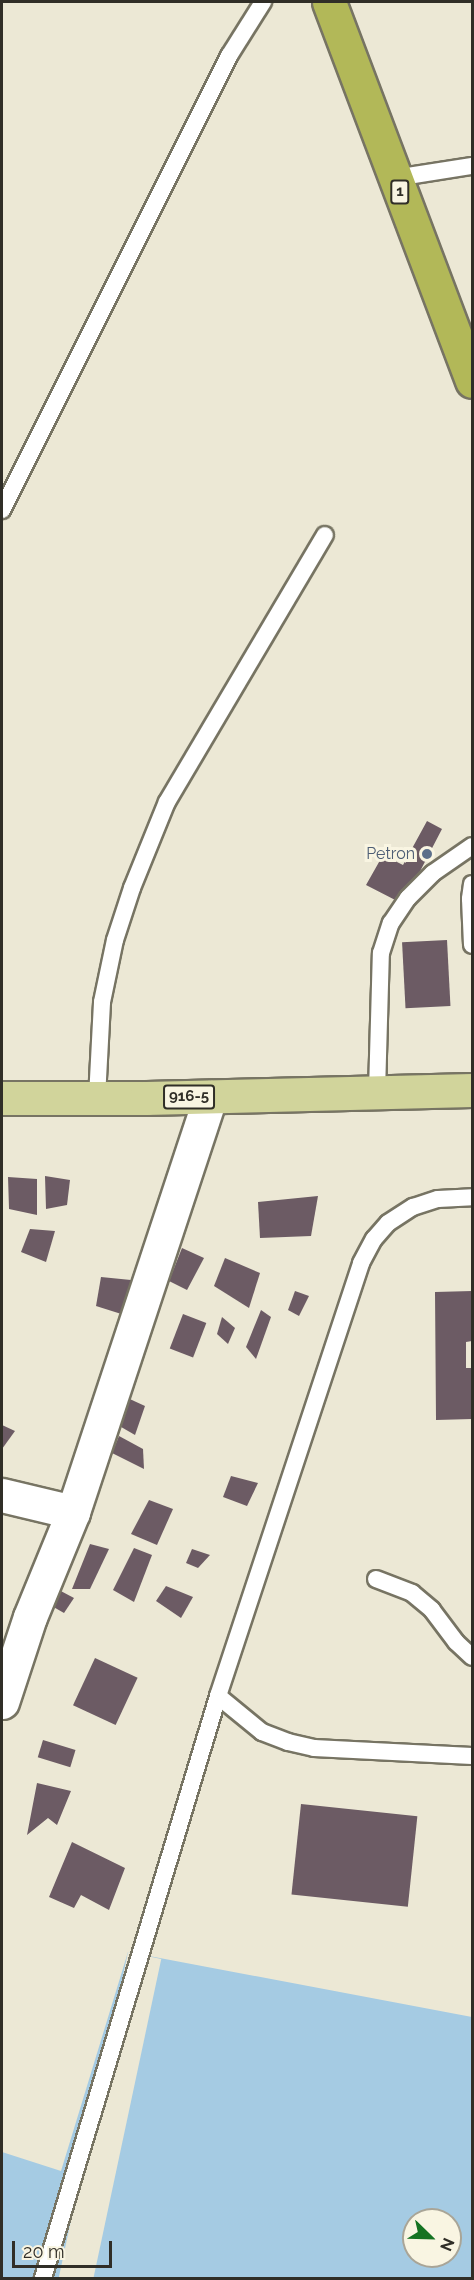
<!DOCTYPE html>
<style>
body{margin:0}
#map{position:relative;width:474px;height:2280px;overflow:hidden;background:#ece8d5;font-family:Raleway,sans-serif}
div>[style]{position:absolute}
[style*='--x']{left:calc(var(--x)*1px);top:calc(var(--y)*1px);width:calc(var(--w)*1px);rotate:calc(var(--a)*1deg)}
.water>*{inset:0;background:#a5cbe3}
.pier>*{inset:0;background:#ece8d5;transform-origin:0 0}
.building>*{inset:0;background:#6c5b64;transform-origin:0 0}
.roads{filter:drop-shadow(2px 0 #777463) drop-shadow(-2px 0 #777463) drop-shadow(0 2px #777463) drop-shadow(0 -2px #777463)}
.lane>*{height:16px;margin:-8px;padding:0 8px;transform-origin:8px;border-radius:8px;background:#fff}
.street>*{height:33px;margin:-16.5px;padding:0 16.5px;transform-origin:16.5px;border-radius:16.5px;background:#fff}
.primary>*{height:33px;margin:-16.5px;padding:0 16.5px;transform-origin:16.5px;border-radius:16.5px;background:#d1d49b}
.highway>*{height:33px;margin:-16.5px;padding:0 16.5px;transform-origin:16.5px;border-radius:16.5px;background:#b2b858}
.dots>*{width:16px;height:16px;translate:-50% -50%;box-sizing:border-box;border:3px solid #f9f5e2;border-radius:50%}
span{translate:-50% -50%;white-space:nowrap;text-align:center;line-height:1.15;-webkit-text-stroke:6px #f9f5e2;paint-order:stroke}
.shield-label span{padding:2px 4px;background:#f9f5e2;border:2px solid;border-radius:4px;-webkit-text-stroke-width:0}
.shield-label{font-size:15px;color:#302e27;font-weight:700}
.service-label{font-size:16px;color:#4e5e75}
.right{translate:-100% -50%;text-align:right}
.frame{position:absolute;inset:0;border:3px solid #302e27;pointer-events:none}
.north{position:absolute;left:402px;top:2208px;width:60px;height:60px;box-sizing:border-box;background:#f9f5e2;border:2px solid #a9a597;border-radius:50%;rotate:113deg;font-size:16px;font-weight:700;line-height:24px;text-align:center;color:#302e27}
.north::after{content:'';display:block;margin:auto;width:21px;height:27px;background:#157322;clip-path:polygon(50% 0,100% 100%,50% 72%,0 100%)}
.scale{position:absolute;left:12px;top:2241px;width:100px;height:27px;box-sizing:border-box;border:3px solid #302e27;border-top:0;padding-left:8px;font-size:18px;line-height:21px;white-space:nowrap;color:#302e27;-webkit-text-stroke:4px #f9f5e2;paint-order:stroke}
</style>
<div id="map">
<div class="water">
<i style="clip-path:polygon(evenodd,128px 1952px,472px 2017px,472px 2278px,2px 2278px,2px 2152px,61px 2171px,128px 1952px,414px 2220px,450px 2220px,450px 2256px,414px 2256px,414px 2220px)"></i>
</div>
<div class="pier">
<i style="left:128px;top:1952px;width:34px;height:342px;rotate:12deg"></i>
</div>
<div class="building">
<i style="clip-path:polygon(427px 821px,442px 829px,403px 904px,366px 885px,383px 855px,403px 865px)"></i>
<i style="left:447px;top:940px;width:66px;height:45px;rotate:87deg"></i>
<i style="clip-path:polygon(45px 1176px,70px 1180px,67px 1205px,46px 1209px)"></i>
<i style="clip-path:polygon(8px 1177px,37px 1179px,37px 1215px,9px 1209px)"></i>
<i style="clip-path:polygon(318px 1196px,311px 1236px,260px 1238px,258px 1202px)"></i>
<i style="clip-path:polygon(30px 1229px,55px 1231px,46px 1262px,21px 1252px)"></i>
<i style="clip-path:polygon(182px 1248px,204px 1258px,187px 1290px,169px 1281px)"></i>
<i style="clip-path:polygon(225px 1258px,260px 1273px,249px 1308px,214px 1286px)"></i>
<i style="clip-path:polygon(101px 1277px,141px 1281px,134px 1318px,96px 1306px)"></i>
<i style="clip-path:polygon(295px 1291px,309px 1296px,299px 1316px,288px 1310px)"></i>
<i style="clip-path:polygon(472px 1291px,472px 1341px,466px 1342px,466px 1368px,472px 1368px,472px 1419px,436px 1420px,435px 1292px)"></i>
<i style="clip-path:polygon(261px 1310px,271px 1317px,256px 1359px,246px 1347px)"></i>
<i style="left:183px;top:1314px;width:25px;height:37px;rotate:21deg"></i>
<i style="clip-path:polygon(222px 1317px,235px 1328px,228px 1344px,217px 1334px)"></i>
<i style="clip-path:polygon(121px 1395px,145px 1406px,135px 1435px,109px 1420px)"></i>
<i style="clip-path:polygon(2px 1425px,15px 1431px,2px 1449px)"></i>
<i style="clip-path:polygon(119px 1436px,143px 1449px,144px 1469px,112px 1453px)"></i>
<i style="clip-path:polygon(231px 1476px,258px 1483px,247px 1506px,223px 1497px)"></i>
<i style="clip-path:polygon(149px 1500px,173px 1509px,157px 1545px,131px 1534px)"></i>
<i style="clip-path:polygon(90px 1544px,109px 1549px,90px 1589px,72px 1589px)"></i>
<i style="clip-path:polygon(134px 1548px,152px 1555px,134px 1602px,113px 1590px)"></i>
<i style="clip-path:polygon(192px 1549px,210px 1555px,198px 1568px,186px 1563px)"></i>
<i style="clip-path:polygon(166px 1586px,193px 1597px,181px 1618px,156px 1601px)"></i>
<i style="clip-path:polygon(57px 1589px,74px 1598px,64px 1613px,50px 1605px)"></i>
<i style="left:95px;top:1658px;width:47px;height:52px;rotate:25deg"></i>
<i style="left:43px;top:1740px;width:34px;height:18px;rotate:17deg"></i>
<i style="clip-path:polygon(37px 1783px,71px 1791px,57px 1825px,48px 1818px,27px 1835px)"></i>
<i style="left:301px;top:1804px;width:117px;height:91px;rotate:6deg"></i>
<i style="clip-path:polygon(72px 1842px,125px 1868px,109px 1910px,81px 1895px,74px 1908px,49px 1897px)"></i>
</div>
<div class="roads">
<div class="lane">
<i style="--x:395;--y:178;--w:78;--a:-8.9"></i>
<i style="--x:2;--y:510;--w:508;--a:-63.43"></i>
<i style="--x:229;--y:56;--w:64;--a:-57.8"></i>
<i style="--x:472;--y:884;--w:15;--a:98"></i>
<i style="--x:470;--y:899;--w:46;--a:87.5"></i>
<i style="--x:377;--y:1092;--w:139;--a:-88.4"></i>
<i style="--x:381;--y:953;--w:32;--a:-72"></i>
<i style="--x:391;--y:923;--w:30;--a:-56"></i>
<i style="--x:408;--y:898;--w:35;--a:-45"></i>
<i style="--x:433;--y:873;--w:47;--a:-34.7"></i>
<i style="--x:97;--y:1098;--w:96;--a:-87"></i>
<i style="--x:102;--y:1002;--w:63;--a:-78.2"></i>
<i style="--x:115;--y:940;--w:55;--a:-71.9"></i>
<i style="--x:132;--y:888;--w:93;--a:-67.9"></i>
<i style="--x:167;--y:802;--w:310;--a:-59.4"></i>
<i style="--x:376;--y:1579;--w:39;--a:21"></i>
<i style="--x:412;--y:1593;--w:26;--a:40"></i>
<i style="--x:432;--y:1610;--w:40;--a:53"></i>
<i style="--x:456;--y:1642;--w:22;--a:43"></i>
<i style="--x:218;--y:1696;--w:57;--a:39.3"></i>
<i style="--x:262;--y:1732;--w:28;--a:21"></i>
<i style="--x:288;--y:1742;--w:27;--a:13"></i>
<i style="--x:314;--y:1748;--w:158;--a:2.9"></i>
<i style="--x:43;--y:2278;--w:608;--a:-73.26"></i>
<i style="--x:218;--y:1696;--w:456;--a:-71.7"></i>
<i style="--x:361;--y:1263;--w:27;--a:-62"></i>
<i style="--x:374;--y:1239;--w:21;--a:-49"></i>
<i style="--x:388;--y:1223;--w:30;--a:-33"></i>
<i style="--x:413;--y:1207;--w:26;--a:-18"></i>
<i style="--x:438;--y:1199;--w:34;--a:-3"></i>
</div>
<div class="street">
<i style="--x:2;--y:1495;--w:73;--a:13.5"></i>
<i style="--x:2;--y:1702;--w:89;--a:-71.8"></i>
<i style="--x:30;--y:1617;--w:113;--a:-67.7"></i>
<i style="--x:73;--y:1512;--w:437;--a:-71.7"></i>
</div>
<div class="primary">
<i style="--x:2;--y:1098;--w:144;--a:0"></i>
<i style="--x:146;--y:1098;--w:326;--a:-1.4"></i>
</div>
<div class="highway">
<i style="--x:329;--y:2;--w:405;--a:69.3"></i>
</div>
</div>
<div class="dots">
<i style="left:427px;top:854px;background:#5c6f8a"></i>
</div>
<div class="shield-label">
<span style="left:400px;top:192px">1</span>
<span style="left:189px;top:1097px">916-5</span>
</div>
<div class="service-label">
<span class="right" style="left:415px;top:854px">Petron</span>
</div>
<div class="frame"></div>
<div class="north">N</div>
<div class="scale">20 m</div>
</div>
